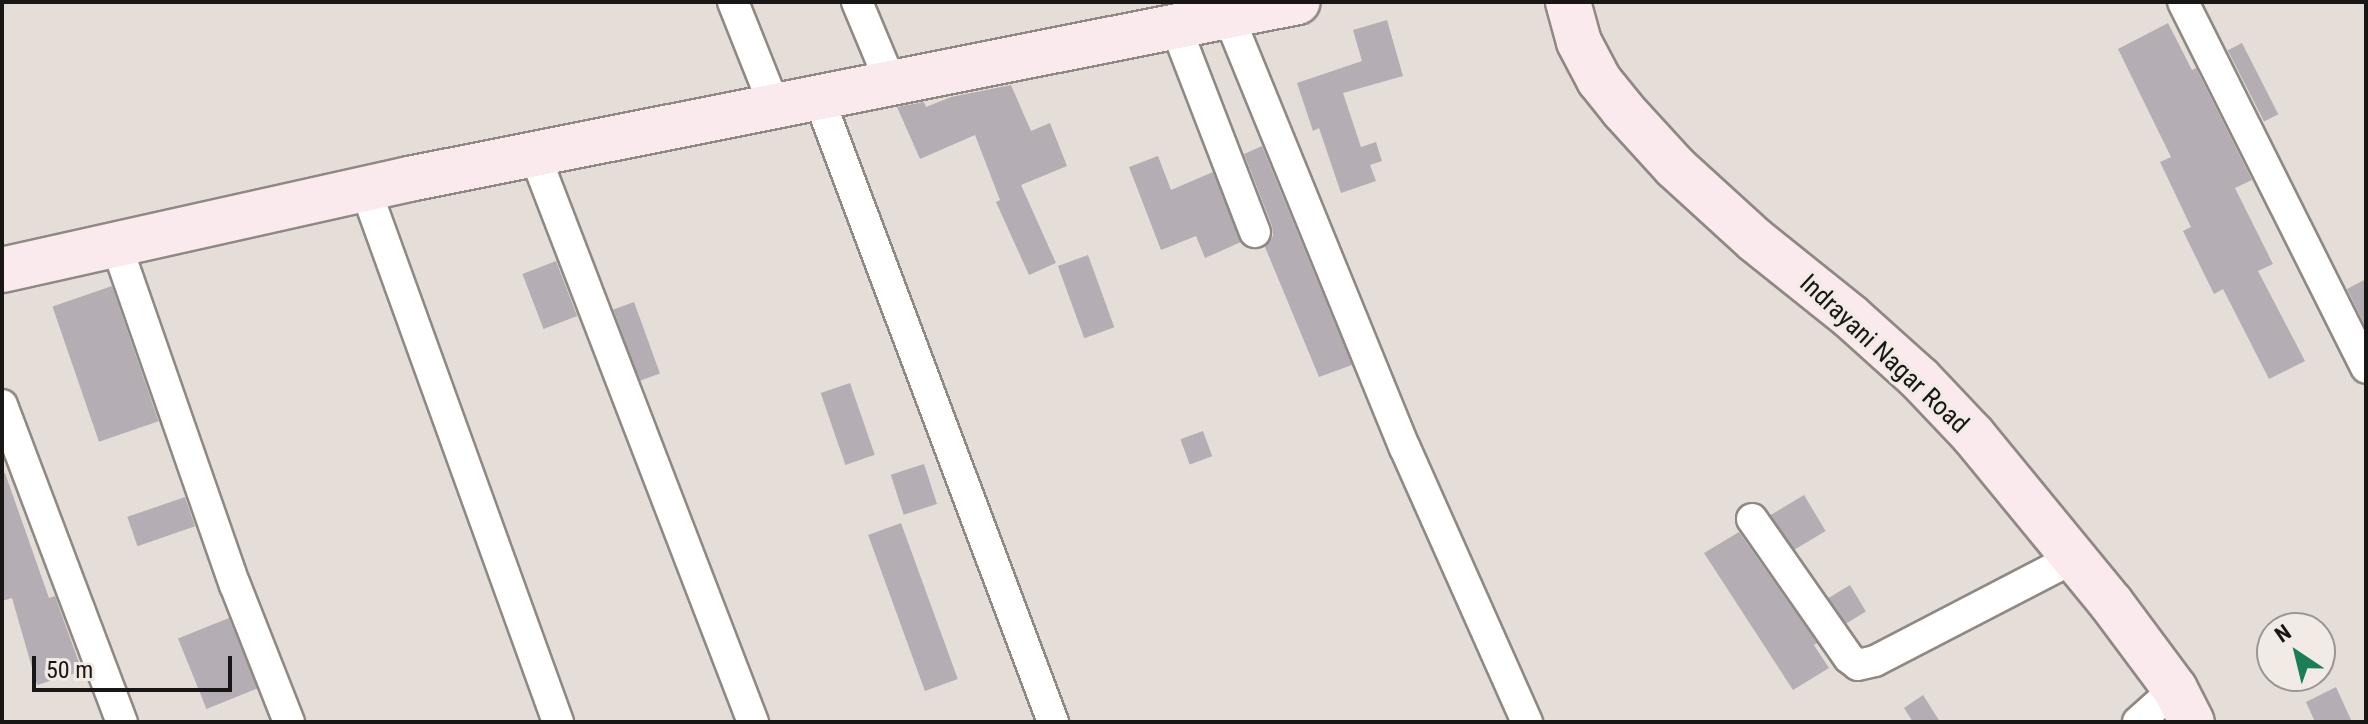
<!DOCTYPE html>
<style>
body{margin:0}
#map{position:relative;width:2368px;height:724px;overflow:hidden;background:#e5ded8;font-family:"Roboto Condensed",sans-serif}
div>[style]{position:absolute}
[style*='--x']{left:calc(var(--x)*1px);top:calc(var(--y)*1px);width:calc(var(--w)*1px);rotate:calc(var(--a)*1deg)}
.building>*{inset:0;background:#b4adb3;transform-origin:0 0}
.roads{filter:drop-shadow(2px 0 #8f8883) drop-shadow(-2px 0 #8f8883) drop-shadow(0 2px #8f8883) drop-shadow(0 -2px #8f8883)}
.street>*{height:30px;margin:-15px;padding:0 15px;transform-origin:15px;border-radius:15px;background:#fff}
.secondary>*{height:44px;margin:-22px;padding:0 22px;transform-origin:22px;border-radius:22px;background:#fbeaed}
span{translate:-50% -50%;white-space:nowrap;text-align:center;line-height:1.15;-webkit-text-stroke:6px #f2ebe5;paint-order:stroke}
.street-label{font-size:26px;color:#191715}
.frame{position:absolute;inset:0;border:4px solid #191715;pointer-events:none}
.north{position:absolute;left:2256px;top:612px;width:80px;height:80px;box-sizing:border-box;background:#f2ebe5;border:2px solid #9b9692;border-radius:50%;rotate:325deg;font-size:22px;font-weight:700;line-height:32px;text-align:center;color:#191715}
.north::after{content:'';display:block;margin:auto;width:28px;height:36px;background:#1c7e56;clip-path:polygon(50% 0,100% 100%,50% 72%,0 100%)}
.scale{position:absolute;left:32px;top:656px;width:200px;height:36px;box-sizing:border-box;border:4px solid #191715;border-top:0;padding-left:10px;font-size:24px;line-height:28px;white-space:nowrap;color:#191715;-webkit-text-stroke:6px #f2ebe5;paint-order:stroke}
</style>
<div id="map">
<div class="building">
<i style="clip-path:polygon(1387px 20px,1403px 76px,1343px 93px,1361px 147px,1376px 142px,1382px 161px,1370px 165px,1376px 181px,1341px 193px,1319px 128px,1313px 131px,1297px 83px,1362px 61px,1353px 30px)"></i>
<i style="clip-path:polygon(2168px 23px,2192px 70px,2196px 68px,2252px 180px,2235px 188px,2273px 264px,2258px 271px,2305px 361px,2269px 379px,2223px 289px,2214px 294px,2183px 231px,2191px 227px,2160px 162px,2171px 157px,2118px 49px)"></i>
<i style="left:2242px;top:43px;width:80px;height:16px;rotate:63deg"></i>
<i style="clip-path:polygon(1011px 85px,1031px 131px,1050px 123px,1067px 166px,1021px 185px,1056px 263px,1029px 275px,996px 202px,1000px 200px,975px 135px,920px 159px,897px 107px,924px 102px,926px 107px,951px 97px)"></i>
<i style="clip-path:polygon(1262px 146px,1352px 365px,1319px 377px,1265px 247px,1273px 236px,1272px 226px,1244px 154px)"></i>
<i style="clip-path:polygon(1158px 156px,1171px 190px,1213px 172px,1241px 242px,1205px 258px,1196px 236px,1161px 250px,1129px 167px)"></i>
<i style="left:1088px;top:255px;width:77px;height:32px;rotate:70deg"></i>
<i style="left:556px;top:261px;width:59px;height:36px;rotate:69deg"></i>
<i style="clip-path:polygon(2366px 279px,2366px 328px,2347px 289px)"></i>
<i style="left:112px;top:286px;width:143px;height:63px;rotate:71deg"></i>
<i style="left:634px;top:302px;width:76px;height:22px;rotate:70deg"></i>
<i style="left:850px;top:383px;width:76px;height:31px;rotate:71deg"></i>
<i style="left:1203px;top:431px;width:27px;height:24px;rotate:70deg"></i>
<i style="left:924px;top:464px;width:42px;height:35px;rotate:72deg"></i>
<i style="clip-path:polygon(2px 473px,5px 473px,49px 598px,55px 596px,82px 671px,37px 685px,12px 598px,2px 601px)"></i>
<i style="left:1804px;top:495px;width:42px;height:39px;rotate:59deg"></i>
<i style="left:185px;top:497px;width:31px;height:61px;rotate:71deg"></i>
<i style="left:901px;top:523px;width:166px;height:35px;rotate:70deg"></i>
<i style="clip-path:polygon(1739px 532px,1817px 643px,1814px 645px,1829px 668px,1793px 690px,1704px 553px)"></i>
<i style="left:1850px;top:585px;width:31px;height:25px;rotate:59deg"></i>
<i style="left:229px;top:618px;width:76px;height:55px;rotate:68deg"></i>
<i style="clip-path:polygon(2336px 687px,2352px 722px,2315px 722px,2306px 702px)"></i>
<i style="clip-path:polygon(1923px 695px,1940px 722px,1913px 722px,1904px 708px)"></i>
</div>
<div class="roads">
<div class="street">
<i style="--x:733;--y:2;--w:111;--a:68.3"></i>
<i style="--x:857;--y:2;--w:86;--a:67.3"></i>
<i style="--x:2183;--y:2;--w:409;--a:63.4"></i>
<i style="--x:1228;--y:15;--w:468;--a:67.8"></i>
<i style="--x:1405;--y:448;--w:300;--a:66"></i>
<i style="--x:1175;--y:25;--w:222;--a:68.9"></i>
<i style="--x:818;--y:96;--w:669;--a:69.42"></i>
<i style="--x:534;--y:153;--w:610;--a:68.95"></i>
<i style="--x:365;--y:188;--w:568;--a:70.13"></i>
<i style="--x:116;--y:244;--w:361;--a:70.8"></i>
<i style="--x:235;--y:585;--w:147;--a:68.5"></i>
<i style="--x:2;--y:405;--w:339;--a:69.3"></i>
<i style="--x:1752;--y:519;--w:169;--a:55.1"></i>
<i style="--x:1849;--y:658;--w:11;--a:38"></i>
<i style="--x:1858;--y:665;--w:17;--a:-13"></i>
<i style="--x:1875;--y:661;--w:224;--a:-27.4"></i>
<i style="--x:2138;--y:722;--w:50;--a:-41.7"></i>
</div>
<div class="secondary">
<i style="--x:1568;--y:2;--w:41;--a:74.6"></i>
<i style="--x:1579;--y:42;--w:43;--a:62.2"></i>
<i style="--x:1599;--y:80;--w:38;--a:51"></i>
<i style="--x:1623;--y:110;--w:77;--a:47.6"></i>
<i style="--x:1675;--y:167;--w:108;--a:42.4"></i>
<i style="--x:1755;--y:240;--w:123;--a:38.7"></i>
<i style="--x:1851;--y:317;--w:91;--a:41.9"></i>
<i style="--x:1919;--y:378;--w:79;--a:46.5"></i>
<i style="--x:1973;--y:435;--w:217;--a:50.6"></i>
<i style="--x:2111;--y:603;--w:107;--a:53.3"></i>
<i style="--x:2175;--y:689;--w:37;--a:63"></i>
<i style="--x:2;--y:270;--w:417;--a:-12.6"></i>
<i style="--x:409;--y:179;--w:906;--a:-11.26"></i>
</div>
</div>
<div class="street-label">
<span style="left:1884px;top:354px;rotate:43deg">Indrayani Nagar Road</span>
</div>
<div class="frame"></div>
<div class="north">N</div>
<div class="scale">50 m</div>
</div>
